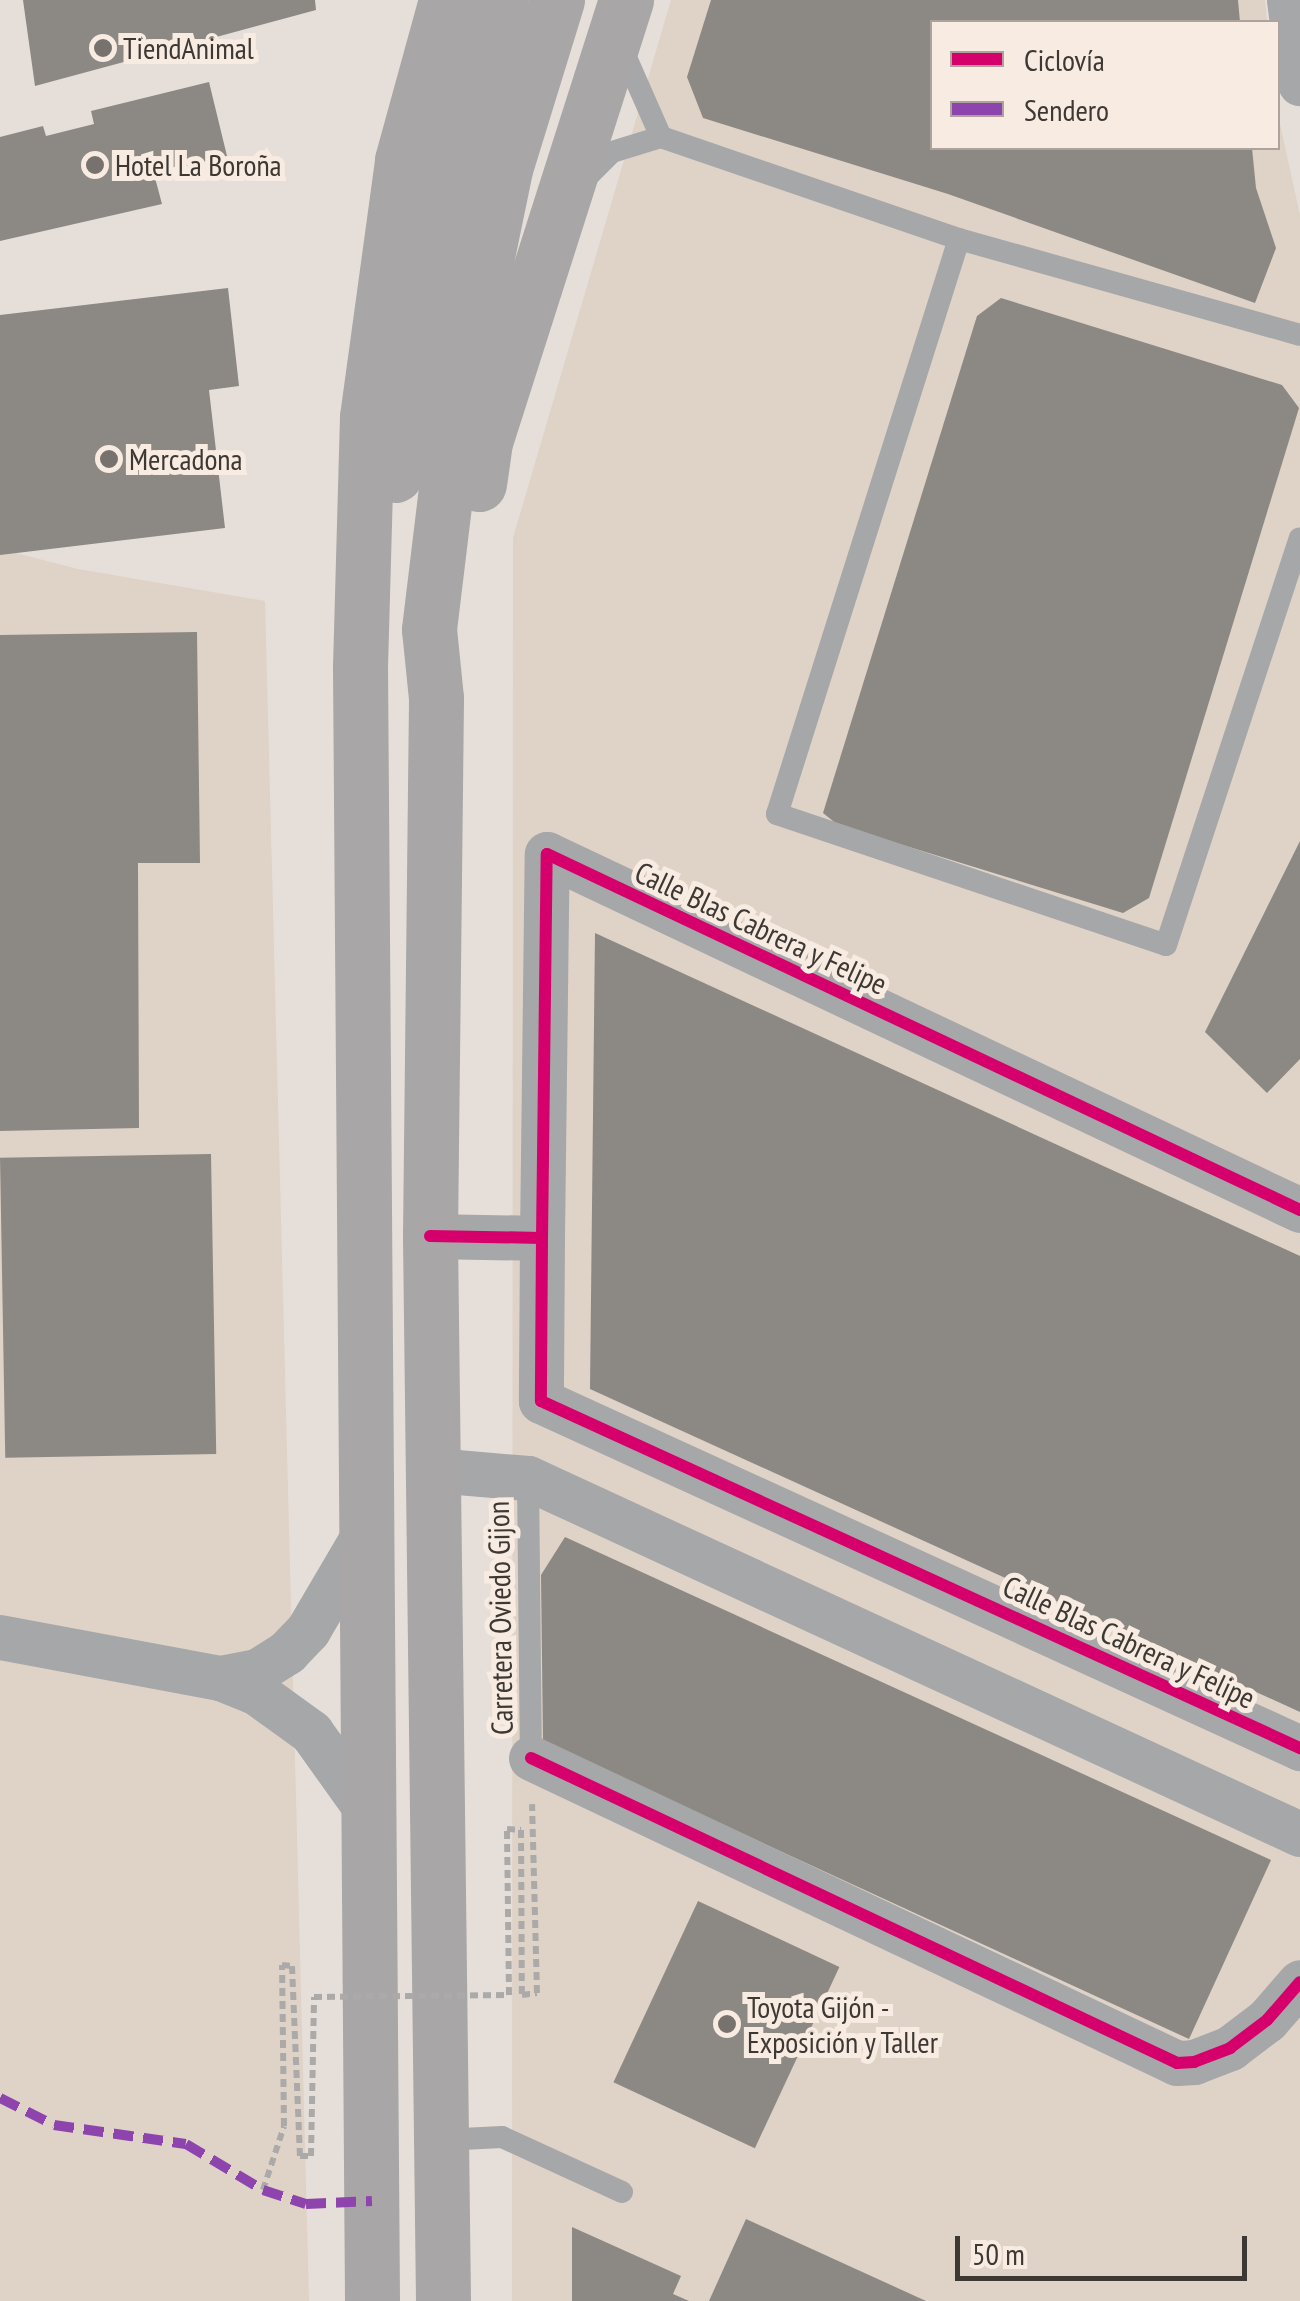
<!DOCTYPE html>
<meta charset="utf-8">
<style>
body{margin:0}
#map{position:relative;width:1300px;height:2301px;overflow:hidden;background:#e6dfd9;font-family:"PT Sans Narrow",sans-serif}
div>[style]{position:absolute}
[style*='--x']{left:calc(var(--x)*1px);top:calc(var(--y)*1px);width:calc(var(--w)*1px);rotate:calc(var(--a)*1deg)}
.built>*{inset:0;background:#dfd2c7}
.building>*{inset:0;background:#8c8883;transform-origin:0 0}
.path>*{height:6px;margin-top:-3px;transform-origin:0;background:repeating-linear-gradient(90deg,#abaaa9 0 8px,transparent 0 13px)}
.service>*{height:22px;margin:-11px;padding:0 11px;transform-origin:11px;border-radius:11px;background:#a6a7a8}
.minor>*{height:45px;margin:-22.5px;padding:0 22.5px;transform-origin:22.5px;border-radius:22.5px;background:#a6a7a8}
.trunk>*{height:55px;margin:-27.5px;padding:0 27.5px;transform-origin:27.5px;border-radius:27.5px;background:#a8a6a6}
.path-bridge>*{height:6px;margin-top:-3px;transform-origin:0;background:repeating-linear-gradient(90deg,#abaaa9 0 8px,transparent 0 13px)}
.quiet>*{height:10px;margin-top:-5px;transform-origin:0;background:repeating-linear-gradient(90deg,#8e44ad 0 20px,transparent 0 30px)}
.cycleway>*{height:12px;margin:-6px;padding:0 6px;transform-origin:6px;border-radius:6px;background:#d6006c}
.dots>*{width:28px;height:28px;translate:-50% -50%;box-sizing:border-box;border:5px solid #f8ebe1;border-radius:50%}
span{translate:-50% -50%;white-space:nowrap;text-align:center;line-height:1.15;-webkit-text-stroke:10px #f8ebe1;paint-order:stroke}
.poi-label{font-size:30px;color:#3d3834}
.left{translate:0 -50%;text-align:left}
.street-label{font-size:30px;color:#3d3834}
.legend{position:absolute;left:930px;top:20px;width:350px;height:130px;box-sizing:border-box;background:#f8ebe1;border:2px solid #ada39c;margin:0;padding:12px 18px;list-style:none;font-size:30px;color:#3d3834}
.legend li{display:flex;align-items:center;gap:20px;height:50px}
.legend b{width:50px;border:2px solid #ada39c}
.scale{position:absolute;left:955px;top:2236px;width:292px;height:45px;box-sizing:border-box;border:5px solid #3d3834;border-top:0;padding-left:12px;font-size:30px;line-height:35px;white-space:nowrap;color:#3d3834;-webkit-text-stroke:8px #f8ebe1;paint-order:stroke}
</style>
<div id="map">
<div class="built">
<i style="clip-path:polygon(671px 0,1265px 0,1267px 22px,932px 22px,932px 148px,1278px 148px,1278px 115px,1300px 215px,1300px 2301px,512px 2301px,513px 538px)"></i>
<i style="clip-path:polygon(0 549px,78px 569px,265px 601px,309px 2301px,0 2301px)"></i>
</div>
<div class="building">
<i style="clip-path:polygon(23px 0,315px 0,316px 10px,35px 86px)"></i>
<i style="clip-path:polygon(711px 0,1238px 0,1240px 22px,932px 22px,932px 148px,1252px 148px,1256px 188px,1276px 248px,1255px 303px,948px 194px,703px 118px,687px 77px)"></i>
<i style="clip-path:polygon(209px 82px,227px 156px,154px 174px,162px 204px,0 241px,0 137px,43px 126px,46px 136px,94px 124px,91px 111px)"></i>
<i style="clip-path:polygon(228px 288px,239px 386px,209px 390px,225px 528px,0 555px,0 315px)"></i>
<i style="clip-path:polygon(1001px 298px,1282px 385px,1299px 408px,1149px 898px,1123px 913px,838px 825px,823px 813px,977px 316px)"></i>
<i style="clip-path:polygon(197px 632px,200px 863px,138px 863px,139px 1128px,0 1131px,0 635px)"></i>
<i style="clip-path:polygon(1300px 841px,1300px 1059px,1267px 1093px,1205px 1032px)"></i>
<i style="clip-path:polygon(595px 933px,1300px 1256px,1300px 1712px,590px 1389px)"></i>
<i style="left:211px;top:1154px;width:300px;height:211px;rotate:89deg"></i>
<i style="clip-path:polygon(565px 1537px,1271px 1860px,1189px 2039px,543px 1742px,541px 1575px)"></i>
<i style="left:698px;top:1901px;width:156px;height:200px;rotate:25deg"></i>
<i style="clip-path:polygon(746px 2219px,926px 2301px,709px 2301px)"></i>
<i style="clip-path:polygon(572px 2227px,681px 2276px,673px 2294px,689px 2301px,572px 2301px)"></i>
</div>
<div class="path">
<i style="--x:509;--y:1995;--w:166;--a:-90.7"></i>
<i style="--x:507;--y:1829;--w:14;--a:4"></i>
<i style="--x:521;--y:1830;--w:165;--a:89.7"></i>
<i style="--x:522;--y:1995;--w:15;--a:-8"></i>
<i style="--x:537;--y:1993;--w:189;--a:-91.5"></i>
<i style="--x:263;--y:2190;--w:67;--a:-71.8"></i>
<i style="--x:284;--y:2126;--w:161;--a:-90.7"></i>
<i style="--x:282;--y:1965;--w:10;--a:6"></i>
<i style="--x:292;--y:1966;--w:190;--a:87.6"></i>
<i style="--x:300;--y:2156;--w:11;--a:0"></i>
<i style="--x:311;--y:2156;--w:159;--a:-88.9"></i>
</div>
<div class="service">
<i style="--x:620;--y:44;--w:102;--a:66.2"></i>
<i style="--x:583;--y:181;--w:41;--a:-45"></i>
<i style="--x:612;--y:152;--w:51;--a:-17"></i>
<i style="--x:661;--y:137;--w:315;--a:18.9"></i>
<i style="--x:959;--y:239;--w:354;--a:15.7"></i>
<i style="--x:959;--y:239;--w:603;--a:107.56"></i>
<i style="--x:777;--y:814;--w:410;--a:18.6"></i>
<i style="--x:1166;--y:945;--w:428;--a:-71.8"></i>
<i style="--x:528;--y:1478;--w:280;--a:89.4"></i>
<i style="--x:442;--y:2140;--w:60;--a:-2.9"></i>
<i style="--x:502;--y:2137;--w:132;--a:24.6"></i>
</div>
<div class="minor">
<i style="--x:1289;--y:0;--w:84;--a:82.5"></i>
<i style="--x:430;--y:1236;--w:112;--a:1"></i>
<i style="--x:542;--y:1238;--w:163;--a:90.4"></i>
<i style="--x:541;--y:1401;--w:835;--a:24.57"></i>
<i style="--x:542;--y:1238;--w:384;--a:-89.3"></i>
<i style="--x:547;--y:854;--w:833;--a:25.3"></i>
<i style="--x:434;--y:1470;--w:94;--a:4.9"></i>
<i style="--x:528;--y:1478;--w:850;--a:24.76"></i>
<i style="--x:0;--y:1637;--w:224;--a:10.6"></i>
<i style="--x:220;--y:1678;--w:40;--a:22"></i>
<i style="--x:257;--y:1693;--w:67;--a:35.8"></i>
<i style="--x:311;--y:1732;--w:100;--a:54.4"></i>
<i style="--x:220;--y:1678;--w:38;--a:-11"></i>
<i style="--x:257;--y:1671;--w:36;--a:-32"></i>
<i style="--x:287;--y:1652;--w:30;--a:-46"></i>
<i style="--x:308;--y:1630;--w:115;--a:-59.6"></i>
<i style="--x:531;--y:1758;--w:714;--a:25.27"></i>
<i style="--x:1177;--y:2063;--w:17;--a:-3"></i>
<i style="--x:1194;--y:2062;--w:39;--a:-21"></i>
<i style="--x:1230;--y:2048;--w:46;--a:-37.1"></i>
<i style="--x:1267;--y:2020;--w:50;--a:-49"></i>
</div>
<div class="trunk">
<i style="--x:395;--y:475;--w:318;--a:-79.7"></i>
<i style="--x:452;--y:162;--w:169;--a:-73.2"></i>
<i style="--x:479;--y:484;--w:42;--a:-81.9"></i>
<i style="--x:485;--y:442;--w:464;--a:-72.3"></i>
<i style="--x:372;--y:2301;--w:1634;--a:-90.42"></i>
<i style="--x:360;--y:667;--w:250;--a:-88.4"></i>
<i style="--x:367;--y:417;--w:259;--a:-82.2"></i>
<i style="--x:402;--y:160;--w:166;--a:-74.6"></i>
<i style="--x:443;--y:2301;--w:1065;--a:-90.7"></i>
<i style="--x:430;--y:1236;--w:538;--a:-89.36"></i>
<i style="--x:436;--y:698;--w:69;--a:-95.8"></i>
<i style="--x:429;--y:629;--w:225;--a:-83.1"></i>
<i style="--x:456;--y:406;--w:242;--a:-78.3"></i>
<i style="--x:505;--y:169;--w:177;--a:-72.9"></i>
</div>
<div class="path-bridge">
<i style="--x:314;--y:1997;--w:195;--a:-0.6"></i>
</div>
<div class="quiet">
<i style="--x:0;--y:2098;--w:60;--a:26.6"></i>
<i style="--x:54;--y:2125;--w:133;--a:8.2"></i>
<i style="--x:186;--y:2144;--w:90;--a:30.9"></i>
<i style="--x:263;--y:2190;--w:45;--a:18"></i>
<i style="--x:306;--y:2204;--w:66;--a:-2.6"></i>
</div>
<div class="cycleway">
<i style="--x:430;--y:1236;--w:112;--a:1"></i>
<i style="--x:542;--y:1238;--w:163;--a:90.4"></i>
<i style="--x:541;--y:1401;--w:835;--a:24.57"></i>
<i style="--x:542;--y:1238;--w:384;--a:-89.3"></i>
<i style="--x:547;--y:854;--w:833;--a:25.3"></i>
<i style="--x:531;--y:1758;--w:714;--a:25.27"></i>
<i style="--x:1177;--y:2063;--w:17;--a:-3"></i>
<i style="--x:1194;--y:2062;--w:39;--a:-21"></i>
<i style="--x:1230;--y:2048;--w:46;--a:-37.1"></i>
<i style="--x:1267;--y:2020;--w:50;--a:-49"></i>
</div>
<div class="dots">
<i style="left:103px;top:48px;background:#78726e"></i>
<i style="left:95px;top:165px;background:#78726e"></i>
<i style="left:109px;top:459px;background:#78726e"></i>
<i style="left:727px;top:2024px;background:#78726e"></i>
</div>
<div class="poi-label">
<span class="left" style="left:123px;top:48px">TiendAnimal</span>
<span class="left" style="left:115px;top:165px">Hotel La Boroña</span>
<span class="left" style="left:129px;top:459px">Mercadona</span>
<span class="left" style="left:747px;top:2024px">Toyota Gijón -<br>Exposición y Taller</span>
</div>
<div class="street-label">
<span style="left:761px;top:928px;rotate:25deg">Calle Blas Cabrera y Felipe</span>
<span style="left:500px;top:1618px;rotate:-91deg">Carretera Oviedo Gijon</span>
<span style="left:1129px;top:1642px;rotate:25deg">Calle Blas Cabrera y Felipe</span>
</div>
<ul class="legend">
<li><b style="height:12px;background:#d6006c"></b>Ciclovía</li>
<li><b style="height:12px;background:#8e44ad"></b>Sendero</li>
</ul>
<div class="scale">50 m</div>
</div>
